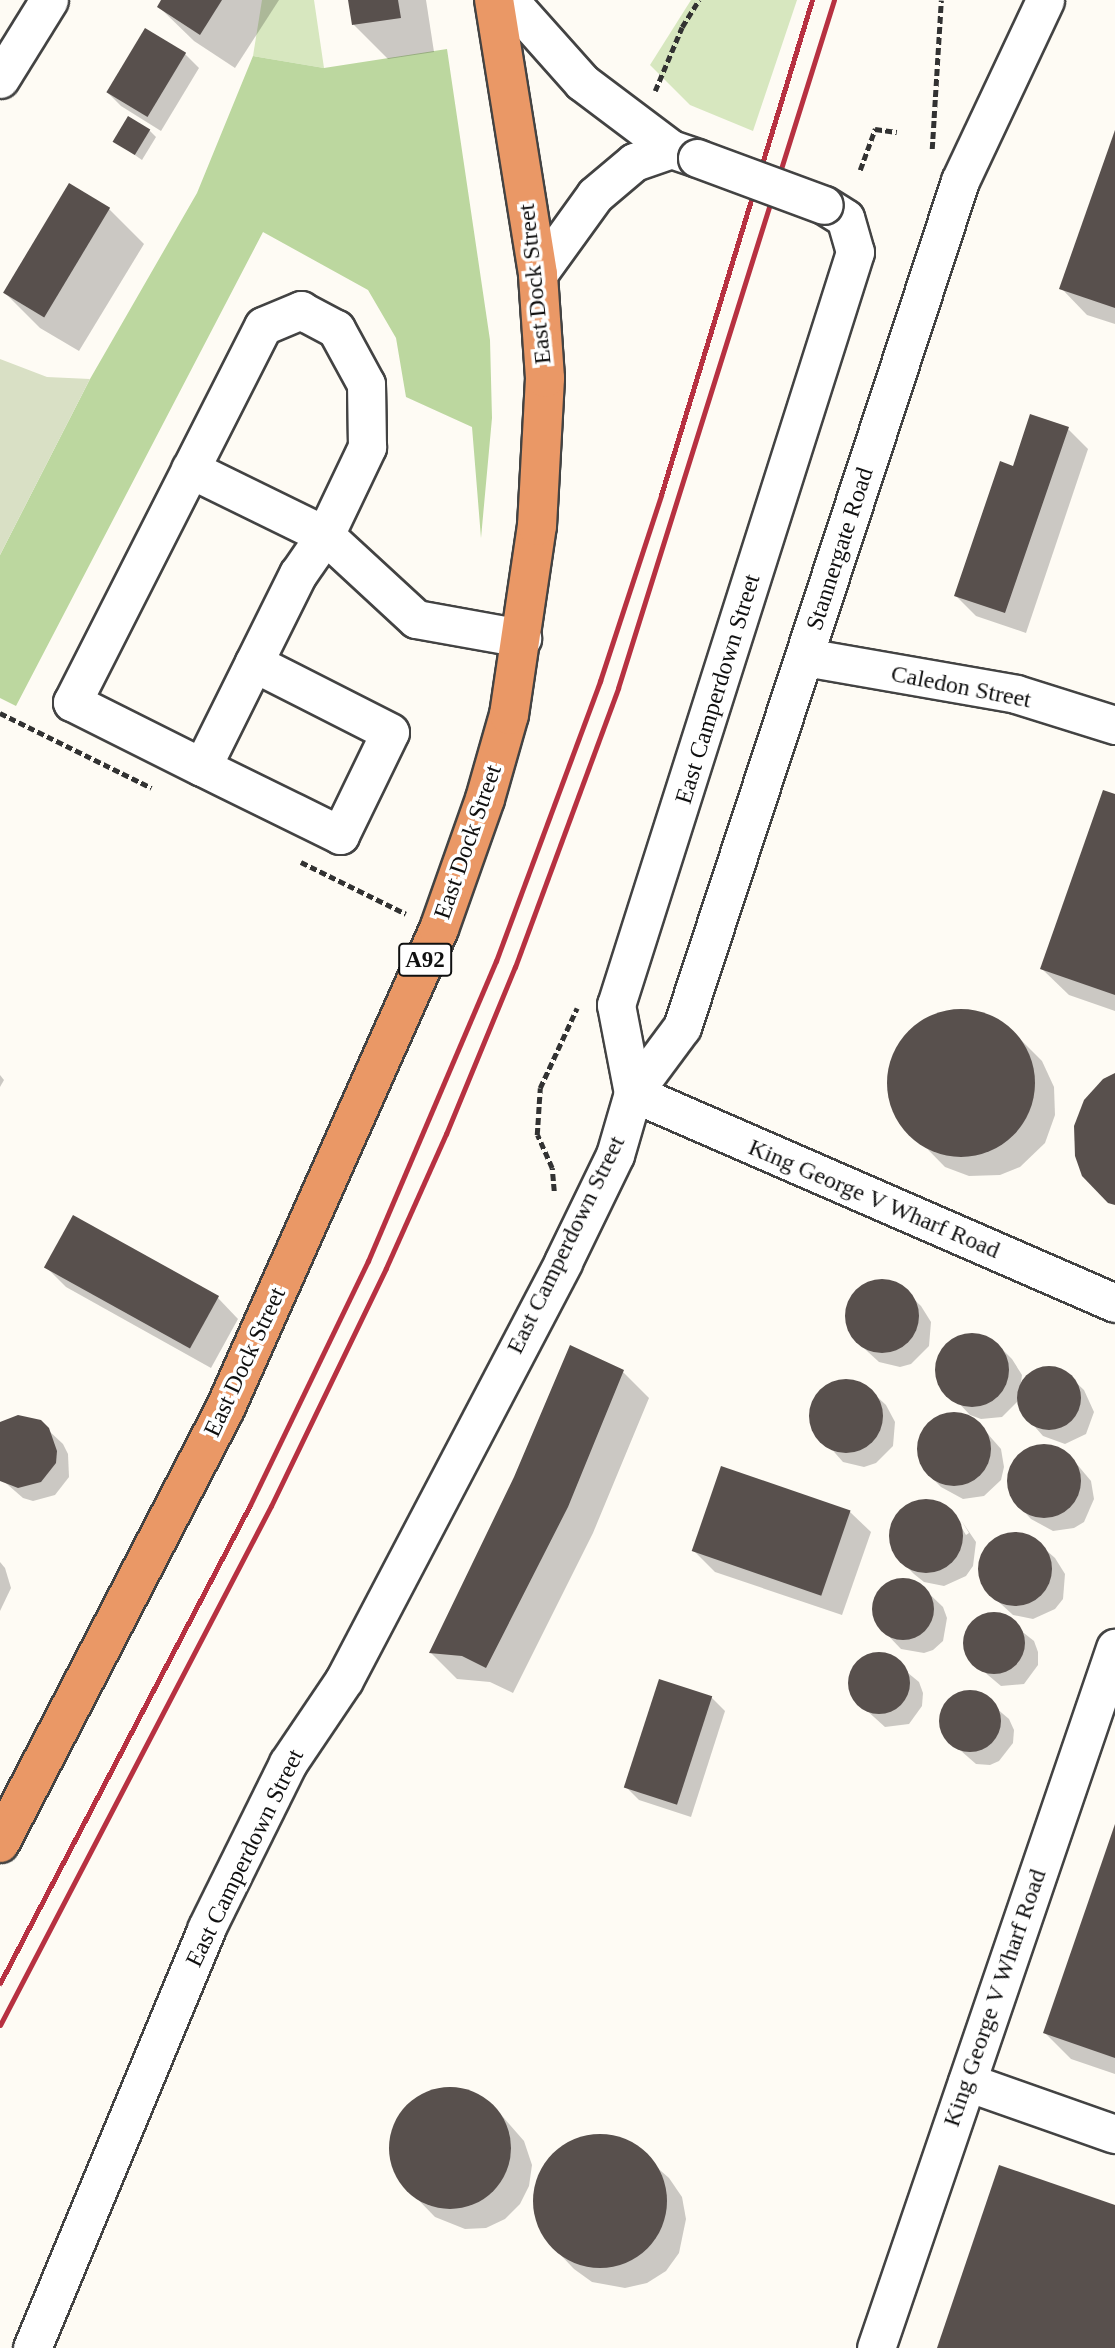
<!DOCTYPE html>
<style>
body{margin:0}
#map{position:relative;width:1115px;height:2348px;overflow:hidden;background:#fefbf4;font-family:Georgia,serif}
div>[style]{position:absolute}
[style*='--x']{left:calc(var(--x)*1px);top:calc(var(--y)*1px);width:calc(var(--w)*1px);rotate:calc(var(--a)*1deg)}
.green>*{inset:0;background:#d7e7bf}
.forest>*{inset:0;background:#bcd79f}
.cemetery>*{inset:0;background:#d9e0c5}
.shadow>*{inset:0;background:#0003}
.building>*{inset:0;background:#58504d;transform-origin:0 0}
.round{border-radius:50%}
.path>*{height:4.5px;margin-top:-2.25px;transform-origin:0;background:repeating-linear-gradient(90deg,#323232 0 7px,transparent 0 10.5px)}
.roads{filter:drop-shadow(2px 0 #434343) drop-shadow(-2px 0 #434343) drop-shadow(0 2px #434343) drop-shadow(0 -2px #434343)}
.minor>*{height:37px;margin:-18.5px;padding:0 18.5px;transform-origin:18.5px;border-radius:18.5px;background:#fff}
.highway>*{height:38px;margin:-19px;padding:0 19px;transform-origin:19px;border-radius:19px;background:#ea9866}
.rail>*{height:5px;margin:-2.5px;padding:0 2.5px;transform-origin:2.5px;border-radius:2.5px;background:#b73141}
.bridges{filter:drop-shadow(2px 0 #434343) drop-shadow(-2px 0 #434343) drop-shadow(0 2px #434343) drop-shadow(0 -2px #434343)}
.minor-bridge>*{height:37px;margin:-18.5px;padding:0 18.5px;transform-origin:18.5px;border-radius:18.5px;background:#fff}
span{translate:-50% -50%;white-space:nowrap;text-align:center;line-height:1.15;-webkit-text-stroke:7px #fff;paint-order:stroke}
.shield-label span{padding:2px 5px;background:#fff;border:2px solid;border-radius:5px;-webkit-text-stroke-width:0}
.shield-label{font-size:23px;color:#101010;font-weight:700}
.street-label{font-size:24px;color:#101010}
</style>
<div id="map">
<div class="green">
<i style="clip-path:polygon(262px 0,314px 0,324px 68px,253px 56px)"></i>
<i style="clip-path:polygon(691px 0,797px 0,753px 131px,690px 105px,650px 65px)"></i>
</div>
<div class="forest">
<i style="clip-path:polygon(447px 49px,490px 340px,492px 418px,481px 538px,472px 427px,406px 397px,396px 338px,368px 290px,263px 232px,16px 706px,0 698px,0 555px,90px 379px,197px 193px,253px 56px,324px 68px)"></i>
</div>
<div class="cemetery">
<i style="clip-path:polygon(0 359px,47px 377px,90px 379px,0 555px)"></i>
</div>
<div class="shadow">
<i style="clip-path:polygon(164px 0,279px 0,235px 68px,194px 41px,159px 7px)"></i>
<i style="clip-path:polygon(350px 0,426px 0,434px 52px,388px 59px,354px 25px)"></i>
<i style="clip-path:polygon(185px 54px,199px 68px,161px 131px,121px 106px,107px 92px)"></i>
<i style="clip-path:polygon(149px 130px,156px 137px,142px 160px,116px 142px)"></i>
<i style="clip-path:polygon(1115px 134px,1115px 324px,1087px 315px,1061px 288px)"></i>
<i style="clip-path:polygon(70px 185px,109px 209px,144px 244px,79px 351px,40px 328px,5px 293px)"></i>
<i style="clip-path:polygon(1068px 429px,1088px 449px,1026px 633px,976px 616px,956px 596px,1014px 468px)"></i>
<i style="clip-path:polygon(1115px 796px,1115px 1011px,1069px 995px,1042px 969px)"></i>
<i style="clip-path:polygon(974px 1011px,1000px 1021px,1021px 1040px,1042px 1061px,1054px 1087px,1055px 1115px,1045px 1143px,1020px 1167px,1000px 1175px,969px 1176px,945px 1167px,898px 1119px,891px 1100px,890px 1071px,899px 1045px,917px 1024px,944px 1012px)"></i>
<i style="clip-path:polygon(0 1075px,4px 1080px,0 1087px)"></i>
<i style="clip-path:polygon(46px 1267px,218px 1298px,238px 1319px,211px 1368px,66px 1287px)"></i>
<i style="clip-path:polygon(872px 1282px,897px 1284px,921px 1306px,931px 1322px,929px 1346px,911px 1364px,900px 1367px,879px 1362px,855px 1340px,846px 1317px,852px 1296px)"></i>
<i style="clip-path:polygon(963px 1335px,987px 1337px,997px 1344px,1012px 1359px,1022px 1375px,1020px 1391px,1026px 1378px,1047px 1368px,1069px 1376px,1084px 1390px,1094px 1412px,1086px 1434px,1065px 1444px,1043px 1436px,1021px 1411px,1019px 1400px,1002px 1417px,981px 1419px,970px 1415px,939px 1382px,937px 1370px,943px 1350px)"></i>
<i style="clip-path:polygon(623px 1372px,649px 1398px,593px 1533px,513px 1693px,490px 1682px,457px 1679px,431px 1653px,515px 1477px)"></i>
<i style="clip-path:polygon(837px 1382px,861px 1384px,871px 1391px,886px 1405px,895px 1422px,893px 1446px,876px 1463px,864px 1467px,843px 1462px,813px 1428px,811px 1417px,817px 1396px)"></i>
<i style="clip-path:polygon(957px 1414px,979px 1424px,1001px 1449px,1004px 1467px,1001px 1480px,984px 1496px,963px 1499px,941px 1487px,927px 1473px,918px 1449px,920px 1438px,933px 1420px)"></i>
<i style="clip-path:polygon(0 1426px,48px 1430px,63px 1444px,68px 1454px,69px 1477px,55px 1495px,33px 1501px,23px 1498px,0 1478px)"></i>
<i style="clip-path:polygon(1047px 1446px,1070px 1456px,1091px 1481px,1094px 1499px,1084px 1522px,1074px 1528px,1053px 1531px,1031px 1519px,1017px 1504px,1008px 1481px,1010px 1469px,1023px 1452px)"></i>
<i style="clip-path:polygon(929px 1500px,951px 1510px,966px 1535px,969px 1533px,961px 1520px,976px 1542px,973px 1566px,966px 1576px,944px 1586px,924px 1582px,914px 1574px,899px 1559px,891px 1536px,897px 1515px,917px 1501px)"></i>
<i style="clip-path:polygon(850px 1512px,871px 1532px,842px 1615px,715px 1572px,695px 1552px)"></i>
<i style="clip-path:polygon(1006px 1534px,1030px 1536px,1055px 1558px,1065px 1574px,1063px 1599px,1055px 1609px,1033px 1619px,1013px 1615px,988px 1592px,980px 1569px,986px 1548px)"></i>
<i style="clip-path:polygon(0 1562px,5px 1568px,11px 1588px,0 1611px)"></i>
<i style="clip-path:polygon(897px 1580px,920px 1585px,943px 1607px,947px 1618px,943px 1641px,933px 1650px,924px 1653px,901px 1649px,878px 1625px,874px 1615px,879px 1592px)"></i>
<i style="clip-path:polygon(989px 1614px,1000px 1614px,1034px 1641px,1038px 1652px,1038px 1665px,1024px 1684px,1001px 1686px,969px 1659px,965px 1639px,970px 1626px)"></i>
<i style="clip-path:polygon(885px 1654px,919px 1682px,923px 1693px,922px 1706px,909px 1724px,885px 1727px,854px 1699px,849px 1679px,854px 1666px,861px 1659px)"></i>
<i style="clip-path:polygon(964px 1691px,976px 1691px,1009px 1719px,1014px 1730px,1013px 1743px,999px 1761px,990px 1765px,976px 1764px,944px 1736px,940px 1717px,945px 1704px)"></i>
<i style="clip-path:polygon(711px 1697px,725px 1711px,691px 1817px,639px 1800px,625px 1786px)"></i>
<i style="clip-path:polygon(1115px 1828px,1115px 2074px,1071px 2059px,1045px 2033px)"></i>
<i style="clip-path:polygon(452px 2087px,472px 2092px,490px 2102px,524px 2141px,532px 2165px,529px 2186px,520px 2204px,505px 2219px,486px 2228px,465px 2229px,435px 2217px,400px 2181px,391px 2161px,390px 2141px,396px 2121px,413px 2100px,431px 2090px)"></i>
<i style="clip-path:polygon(608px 2136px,629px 2143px,669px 2178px,682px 2197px,686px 2219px,679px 2253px,666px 2271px,647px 2283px,625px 2288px,592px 2282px,574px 2269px,553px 2247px,540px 2228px,534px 2206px,537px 2183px,547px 2163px,564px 2146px,585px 2138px)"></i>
</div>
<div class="building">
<i style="clip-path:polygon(161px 0,222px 0,200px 35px,157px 7px)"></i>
<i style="clip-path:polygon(348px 0,398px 0,401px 18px,352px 25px)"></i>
<i style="left:145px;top:28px;width:48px;height:75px;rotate:31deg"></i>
<i style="left:128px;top:116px;width:26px;height:30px;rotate:31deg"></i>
<i style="clip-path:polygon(1115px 130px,1115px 308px,1059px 289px)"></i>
<i style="left:69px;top:183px;width:48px;height:128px;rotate:31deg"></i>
<i style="clip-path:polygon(1030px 414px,1069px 427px,1005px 613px,954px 596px,1000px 461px,1013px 466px)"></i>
<i style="clip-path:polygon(1103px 790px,1115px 794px,1115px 995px,1040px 969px)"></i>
<i class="round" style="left:887px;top:1009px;width:148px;height:148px"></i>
<i style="clip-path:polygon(1115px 1073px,1115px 1205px,1108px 1203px,1082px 1176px,1075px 1156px,1074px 1126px,1084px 1100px,1103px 1079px)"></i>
<i style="left:73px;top:1215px;width:167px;height:60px;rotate:29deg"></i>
<i class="round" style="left:845px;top:1279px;width:74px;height:74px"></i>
<i class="round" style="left:935px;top:1333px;width:74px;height:74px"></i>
<i style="clip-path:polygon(570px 1345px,624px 1370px,568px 1507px,486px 1668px,462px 1656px,429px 1653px,514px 1477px)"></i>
<i class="round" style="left:1017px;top:1366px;width:64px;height:64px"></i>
<i class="round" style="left:809px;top:1379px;width:74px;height:74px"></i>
<i class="round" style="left:917px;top:1412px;width:74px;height:74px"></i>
<i style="clip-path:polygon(18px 1415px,41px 1420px,49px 1428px,57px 1451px,56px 1463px,41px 1482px,18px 1488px,0 1481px,0 1422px)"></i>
<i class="round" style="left:1007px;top:1444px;width:74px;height:74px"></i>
<i style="left:721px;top:1466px;width:137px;height:90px;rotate:19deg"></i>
<i class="round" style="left:889px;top:1499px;width:74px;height:74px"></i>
<i class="round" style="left:978px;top:1532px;width:74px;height:74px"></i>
<i class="round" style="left:872px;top:1578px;width:62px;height:62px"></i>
<i class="round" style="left:963px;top:1612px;width:62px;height:62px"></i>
<i class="round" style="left:848px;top:1652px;width:62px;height:62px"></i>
<i style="left:659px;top:1679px;width:56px;height:114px;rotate:18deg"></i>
<i class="round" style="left:939px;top:1690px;width:62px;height:62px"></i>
<i style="clip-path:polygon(1115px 1824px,1115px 2058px,1043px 2033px)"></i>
<i class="round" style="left:389px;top:2087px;width:122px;height:122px"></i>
<i class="round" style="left:533px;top:2134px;width:134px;height:134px"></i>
<i style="clip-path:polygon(999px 2165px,1115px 2205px,1115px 2348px,937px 2348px)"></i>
</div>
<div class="path">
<i style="--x:655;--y:91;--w:69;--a:-67.1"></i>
<i style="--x:682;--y:27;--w:32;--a:-58"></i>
<i style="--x:932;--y:149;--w:149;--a:-86.5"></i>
<i style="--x:860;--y:170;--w:44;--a:-69.9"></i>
<i style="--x:875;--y:129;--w:22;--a:8"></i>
<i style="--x:0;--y:713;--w:169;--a:26.3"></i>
<i style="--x:301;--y:862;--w:117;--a:26.3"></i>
<i style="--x:554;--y:1191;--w:23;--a:-95"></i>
<i style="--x:552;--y:1168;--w:36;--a:-114"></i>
<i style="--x:537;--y:1135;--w:47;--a:-86.3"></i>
<i style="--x:540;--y:1088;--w:88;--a:-65.2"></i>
</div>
<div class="roads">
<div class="minor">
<i style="--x:509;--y:0;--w:110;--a:48.3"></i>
<i style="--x:582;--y:82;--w:111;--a:37"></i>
<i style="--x:671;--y:149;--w:28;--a:19"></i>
<i style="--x:0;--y:79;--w:93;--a:-58.2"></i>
<i style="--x:538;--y:274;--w:97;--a:-54.2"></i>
<i style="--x:595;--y:195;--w:51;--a:-40.2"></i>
<i style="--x:634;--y:162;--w:39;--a:-19"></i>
<i style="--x:190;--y:469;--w:150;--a:26.1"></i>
<i style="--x:325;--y:535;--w:124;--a:42.7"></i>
<i style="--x:416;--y:619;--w:108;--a:10.2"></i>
<i style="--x:805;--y:657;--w:214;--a:9.9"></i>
<i style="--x:1016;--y:694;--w:104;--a:17.4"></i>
<i style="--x:202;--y:767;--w:216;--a:-63.6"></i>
<i style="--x:298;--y:574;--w:47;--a:-55.3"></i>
<i style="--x:325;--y:535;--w:98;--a:-64.5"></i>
<i style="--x:367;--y:447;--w:63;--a:-90.9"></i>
<i style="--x:366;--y:384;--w:63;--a:-118.6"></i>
<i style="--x:336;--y:329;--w:40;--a:-152"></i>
<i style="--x:301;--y:310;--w:41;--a:157.2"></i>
<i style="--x:263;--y:326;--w:422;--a:116.9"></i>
<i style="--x:72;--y:702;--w:145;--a:26.6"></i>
<i style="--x:202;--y:767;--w:154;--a:26.2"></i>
<i style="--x:340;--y:835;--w:114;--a:-64.1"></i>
<i style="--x:390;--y:732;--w:153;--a:-153.1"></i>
<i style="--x:633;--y:1093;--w:82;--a:-53.4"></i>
<i style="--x:682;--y:1027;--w:891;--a:-71.81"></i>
<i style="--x:960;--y:181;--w:200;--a:-64.8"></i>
<i style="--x:633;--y:1093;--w:526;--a:23.54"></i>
<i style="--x:967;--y:2082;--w:157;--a:19.4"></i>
<i style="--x:32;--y:2348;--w:454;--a:-67.4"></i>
<i style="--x:206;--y:1929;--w:185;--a:-63.7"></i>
<i style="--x:288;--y:1763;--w:100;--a:-56"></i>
<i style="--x:344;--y:1680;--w:472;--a:-62.3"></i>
<i style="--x:563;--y:1262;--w:119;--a:-64.1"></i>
<i style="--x:615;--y:1155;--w:65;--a:-73.8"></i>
<i style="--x:633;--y:1093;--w:90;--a:-100.9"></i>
<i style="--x:616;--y:1005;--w:790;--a:-72.39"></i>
<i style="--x:855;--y:252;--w:35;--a:-106"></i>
<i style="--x:845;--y:218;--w:25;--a:-148"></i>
<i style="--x:876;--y:2348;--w:740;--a:-71.15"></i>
</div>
<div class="highway">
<i style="--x:0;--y:1843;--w:489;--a:-62.6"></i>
<i style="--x:225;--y:1409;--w:526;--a:-65.97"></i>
<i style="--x:439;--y:929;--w:138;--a:-70.5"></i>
<i style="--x:485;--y:799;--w:87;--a:-74.1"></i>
<i style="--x:509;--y:715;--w:191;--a:-81.6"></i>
<i style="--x:537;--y:526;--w:148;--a:-86.9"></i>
<i style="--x:545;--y:378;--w:104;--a:-93.9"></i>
<i style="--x:538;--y:274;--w:278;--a:-99.1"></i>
</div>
</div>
<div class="rail">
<i style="--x:0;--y:1983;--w:539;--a:-62.39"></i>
<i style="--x:250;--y:1505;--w:271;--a:-64.2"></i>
<i style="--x:368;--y:1261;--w:326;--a:-66.9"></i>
<i style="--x:496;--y:961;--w:299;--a:-69.6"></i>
<i style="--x:600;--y:681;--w:196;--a:-71.8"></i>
<i style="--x:661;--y:495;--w:518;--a:-73.04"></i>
<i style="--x:0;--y:2025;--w:585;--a:-62.43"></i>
<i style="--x:271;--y:1506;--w:264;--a:-64.2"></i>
<i style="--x:386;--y:1268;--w:147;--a:-65.9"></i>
<i style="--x:446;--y:1134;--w:181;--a:-67.6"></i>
<i style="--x:515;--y:967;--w:297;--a:-69.7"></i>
<i style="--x:618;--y:688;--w:721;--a:-72.57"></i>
</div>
<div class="bridges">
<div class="minor-bridge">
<i style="--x:697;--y:158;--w:135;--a:20.3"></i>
</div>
</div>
<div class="shield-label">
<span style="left:425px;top:960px">A92</span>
</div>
<div class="street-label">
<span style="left:535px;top:284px;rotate:-96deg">East Dock Street</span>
<span style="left:840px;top:549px;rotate:-72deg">Stannergate Road</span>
<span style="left:961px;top:687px;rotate:11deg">Caledon Street</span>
<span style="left:718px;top:689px;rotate:-73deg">East Camperdown Street</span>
<span style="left:468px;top:842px;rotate:-71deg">East Dock Street</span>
<span style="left:874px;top:1199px;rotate:23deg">King George V Wharf Road</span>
<span style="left:566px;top:1245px;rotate:-64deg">East Camperdown Street</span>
<span style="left:245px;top:1362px;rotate:-65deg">East Dock Street</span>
<span style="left:245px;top:1858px;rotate:-64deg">East Camperdown Street</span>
<span style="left:995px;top:1998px;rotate:-71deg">King George V Wharf Road</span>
</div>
</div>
